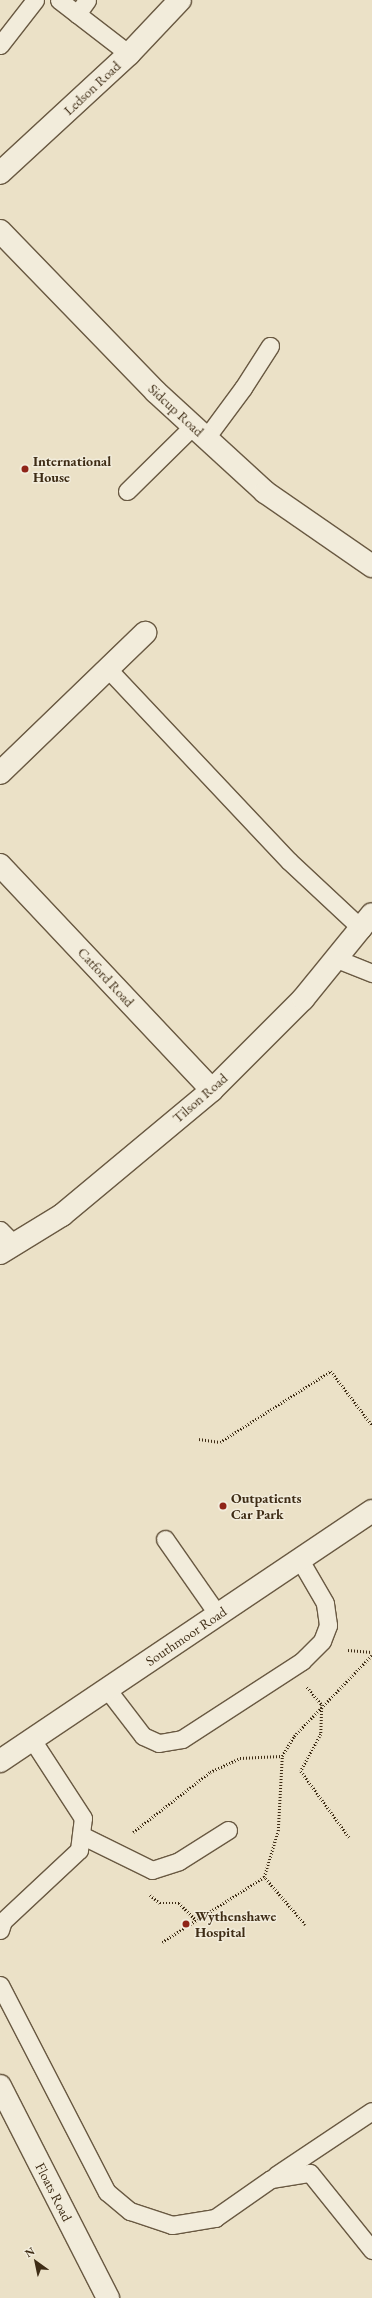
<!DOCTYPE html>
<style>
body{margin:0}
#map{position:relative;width:372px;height:2298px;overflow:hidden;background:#ebe1c7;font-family:"EB Garamond",serif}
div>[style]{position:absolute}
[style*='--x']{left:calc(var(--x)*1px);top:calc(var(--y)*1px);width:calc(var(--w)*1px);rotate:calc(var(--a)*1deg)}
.path>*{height:2.5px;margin-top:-1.25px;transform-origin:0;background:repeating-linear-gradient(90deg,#3e2c15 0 1px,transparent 0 3px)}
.roads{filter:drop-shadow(1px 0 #695942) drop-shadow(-1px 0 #695942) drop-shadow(0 1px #695942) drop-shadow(0 -1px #695942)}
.lane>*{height:17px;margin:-8.5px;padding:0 8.5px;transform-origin:8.5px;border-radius:8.5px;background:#f2ecdb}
.street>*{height:22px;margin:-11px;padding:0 11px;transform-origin:11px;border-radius:11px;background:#f2ecdb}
.secondary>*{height:22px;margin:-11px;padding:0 11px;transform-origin:11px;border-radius:11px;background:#f2ecdb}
.dots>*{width:11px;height:11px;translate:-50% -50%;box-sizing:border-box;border:2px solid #f2ecdb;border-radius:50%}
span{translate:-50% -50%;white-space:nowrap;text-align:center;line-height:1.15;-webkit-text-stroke:3px #f2ecdb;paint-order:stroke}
.street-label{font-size:14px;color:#3e2c15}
.poi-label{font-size:14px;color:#3e2c15;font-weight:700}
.left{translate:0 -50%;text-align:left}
.north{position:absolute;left:16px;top:2242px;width:40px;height:40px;-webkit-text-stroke:3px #f2ecdb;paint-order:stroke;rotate:327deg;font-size:11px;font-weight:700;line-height:16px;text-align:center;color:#3e2c15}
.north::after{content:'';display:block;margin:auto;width:14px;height:18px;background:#3e2c15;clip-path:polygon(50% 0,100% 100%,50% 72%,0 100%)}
</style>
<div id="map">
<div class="path">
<i style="--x:199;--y:1439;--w:21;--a:8"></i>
<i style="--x:220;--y:1442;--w:132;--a:-32.6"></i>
<i style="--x:331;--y:1371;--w:68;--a:52.8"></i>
<i style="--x:348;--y:1650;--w:24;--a:5"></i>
<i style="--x:307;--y:1687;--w:23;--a:50"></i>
<i style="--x:322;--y:1705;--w:29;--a:92"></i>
<i style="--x:321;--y:1734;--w:42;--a:118.4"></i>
<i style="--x:301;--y:1771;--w:82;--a:54"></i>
<i style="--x:133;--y:1832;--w:98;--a:-37.9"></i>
<i style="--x:210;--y:1772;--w:33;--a:-25"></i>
<i style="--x:240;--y:1758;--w:42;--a:-2.7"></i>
<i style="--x:150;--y:1895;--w:13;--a:39"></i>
<i style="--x:160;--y:1903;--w:19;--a:0"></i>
<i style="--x:179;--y:1903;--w:24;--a:45"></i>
<i style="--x:305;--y:1925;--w:63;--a:-130.5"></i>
<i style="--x:264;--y:1877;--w:48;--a:-73.1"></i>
<i style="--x:278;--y:1831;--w:75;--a:-86.9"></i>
<i style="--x:282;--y:1756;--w:23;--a:-59"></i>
<i style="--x:294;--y:1736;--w:112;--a:-46.1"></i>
<i style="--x:162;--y:1942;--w:121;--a:-32.5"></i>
</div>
<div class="roads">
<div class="lane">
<i style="--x:59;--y:0;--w:88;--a:37.6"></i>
<i style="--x:77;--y:14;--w:17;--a:-54"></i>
<i style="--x:0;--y:45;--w:57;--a:-52.1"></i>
<i style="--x:206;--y:438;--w:62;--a:-53.5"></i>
<i style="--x:243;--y:388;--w:50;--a:-57.3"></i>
<i style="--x:127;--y:491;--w:93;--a:-44.6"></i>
<i style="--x:108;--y:669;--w:264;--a:46.7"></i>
<i style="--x:289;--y:861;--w:100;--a:43"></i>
<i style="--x:337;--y:959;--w:38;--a:22"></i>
<i style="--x:0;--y:1230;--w:20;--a:45"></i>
<i style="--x:165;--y:1539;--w:93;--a:55.1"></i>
<i style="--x:107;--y:1689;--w:59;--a:52.5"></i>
<i style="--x:143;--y:1736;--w:17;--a:24"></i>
<i style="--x:159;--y:1743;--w:23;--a:-10"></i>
<i style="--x:182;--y:1739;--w:143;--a:-33"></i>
<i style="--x:302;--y:1661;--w:28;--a:-45"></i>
<i style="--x:322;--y:1641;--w:17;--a:-69"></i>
<i style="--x:328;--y:1625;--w:22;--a:-98"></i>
<i style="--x:325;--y:1603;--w:50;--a:-120.2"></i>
<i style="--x:81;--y:1835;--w:79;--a:26.2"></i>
<i style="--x:152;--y:1870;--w:28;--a:-18"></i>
<i style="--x:179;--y:1861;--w:58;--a:-32.3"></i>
<i style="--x:0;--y:1930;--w:9;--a:-72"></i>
<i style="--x:3;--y:1921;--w:104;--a:-43.1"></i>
<i style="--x:79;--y:1850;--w:32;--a:-83"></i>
<i style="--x:83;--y:1818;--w:92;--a:-123"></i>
<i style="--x:0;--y:1985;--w:233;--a:62.7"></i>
<i style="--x:107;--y:2192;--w:30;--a:40"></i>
<i style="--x:130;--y:2211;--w:44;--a:18.4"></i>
<i style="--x:172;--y:2225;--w:44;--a:-9.2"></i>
<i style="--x:215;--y:2218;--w:68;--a:-34.9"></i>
<i style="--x:271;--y:2179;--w:39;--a:-9"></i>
<i style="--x:310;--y:2173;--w:99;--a:51.2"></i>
<i style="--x:276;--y:2175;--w:115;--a:-33.7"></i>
</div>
<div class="street">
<i style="--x:0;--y:231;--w:224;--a:45.9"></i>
<i style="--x:156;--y:392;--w:148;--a:42.5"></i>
<i style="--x:265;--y:492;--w:130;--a:34.7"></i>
<i style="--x:0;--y:773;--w:202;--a:-44"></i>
<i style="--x:0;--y:865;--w:309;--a:46.7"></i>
<i style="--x:0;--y:1253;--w:73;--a:-31.5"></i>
<i style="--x:62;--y:1215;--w:195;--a:-39.8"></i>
<i style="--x:212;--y:1090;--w:129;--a:-45"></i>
<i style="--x:303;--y:999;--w:109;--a:-50.9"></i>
<i style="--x:0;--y:1761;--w:448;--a:-33.9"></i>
</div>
<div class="secondary">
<i style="--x:0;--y:173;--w:176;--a:-42.7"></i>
<i style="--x:129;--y:54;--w:74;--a:-46.6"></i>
<i style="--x:0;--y:2086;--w:238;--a:63"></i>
</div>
</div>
<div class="dots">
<i style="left:25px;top:469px;background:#8f2418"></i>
<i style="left:223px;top:1506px;background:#8f2418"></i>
<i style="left:186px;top:1924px;background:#8f2418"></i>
</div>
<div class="street-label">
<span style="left:92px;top:88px;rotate:-43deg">Ledson Road</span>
<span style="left:176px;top:410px;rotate:43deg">Sidcup Road</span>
<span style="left:106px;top:977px;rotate:47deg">Catford Road</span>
<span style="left:200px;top:1098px;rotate:-41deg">Tilson Road</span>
<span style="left:186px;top:1636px;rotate:-34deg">Southmoor Road</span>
<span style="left:54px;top:2192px;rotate:63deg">Floats Road</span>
</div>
<div class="poi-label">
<span class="left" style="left:33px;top:469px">International<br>House</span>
<span class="left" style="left:231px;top:1506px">Outpatients<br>Car Park</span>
<span class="left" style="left:195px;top:1924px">Wythenshawe<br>Hospital</span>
</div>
<div class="north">N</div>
</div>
